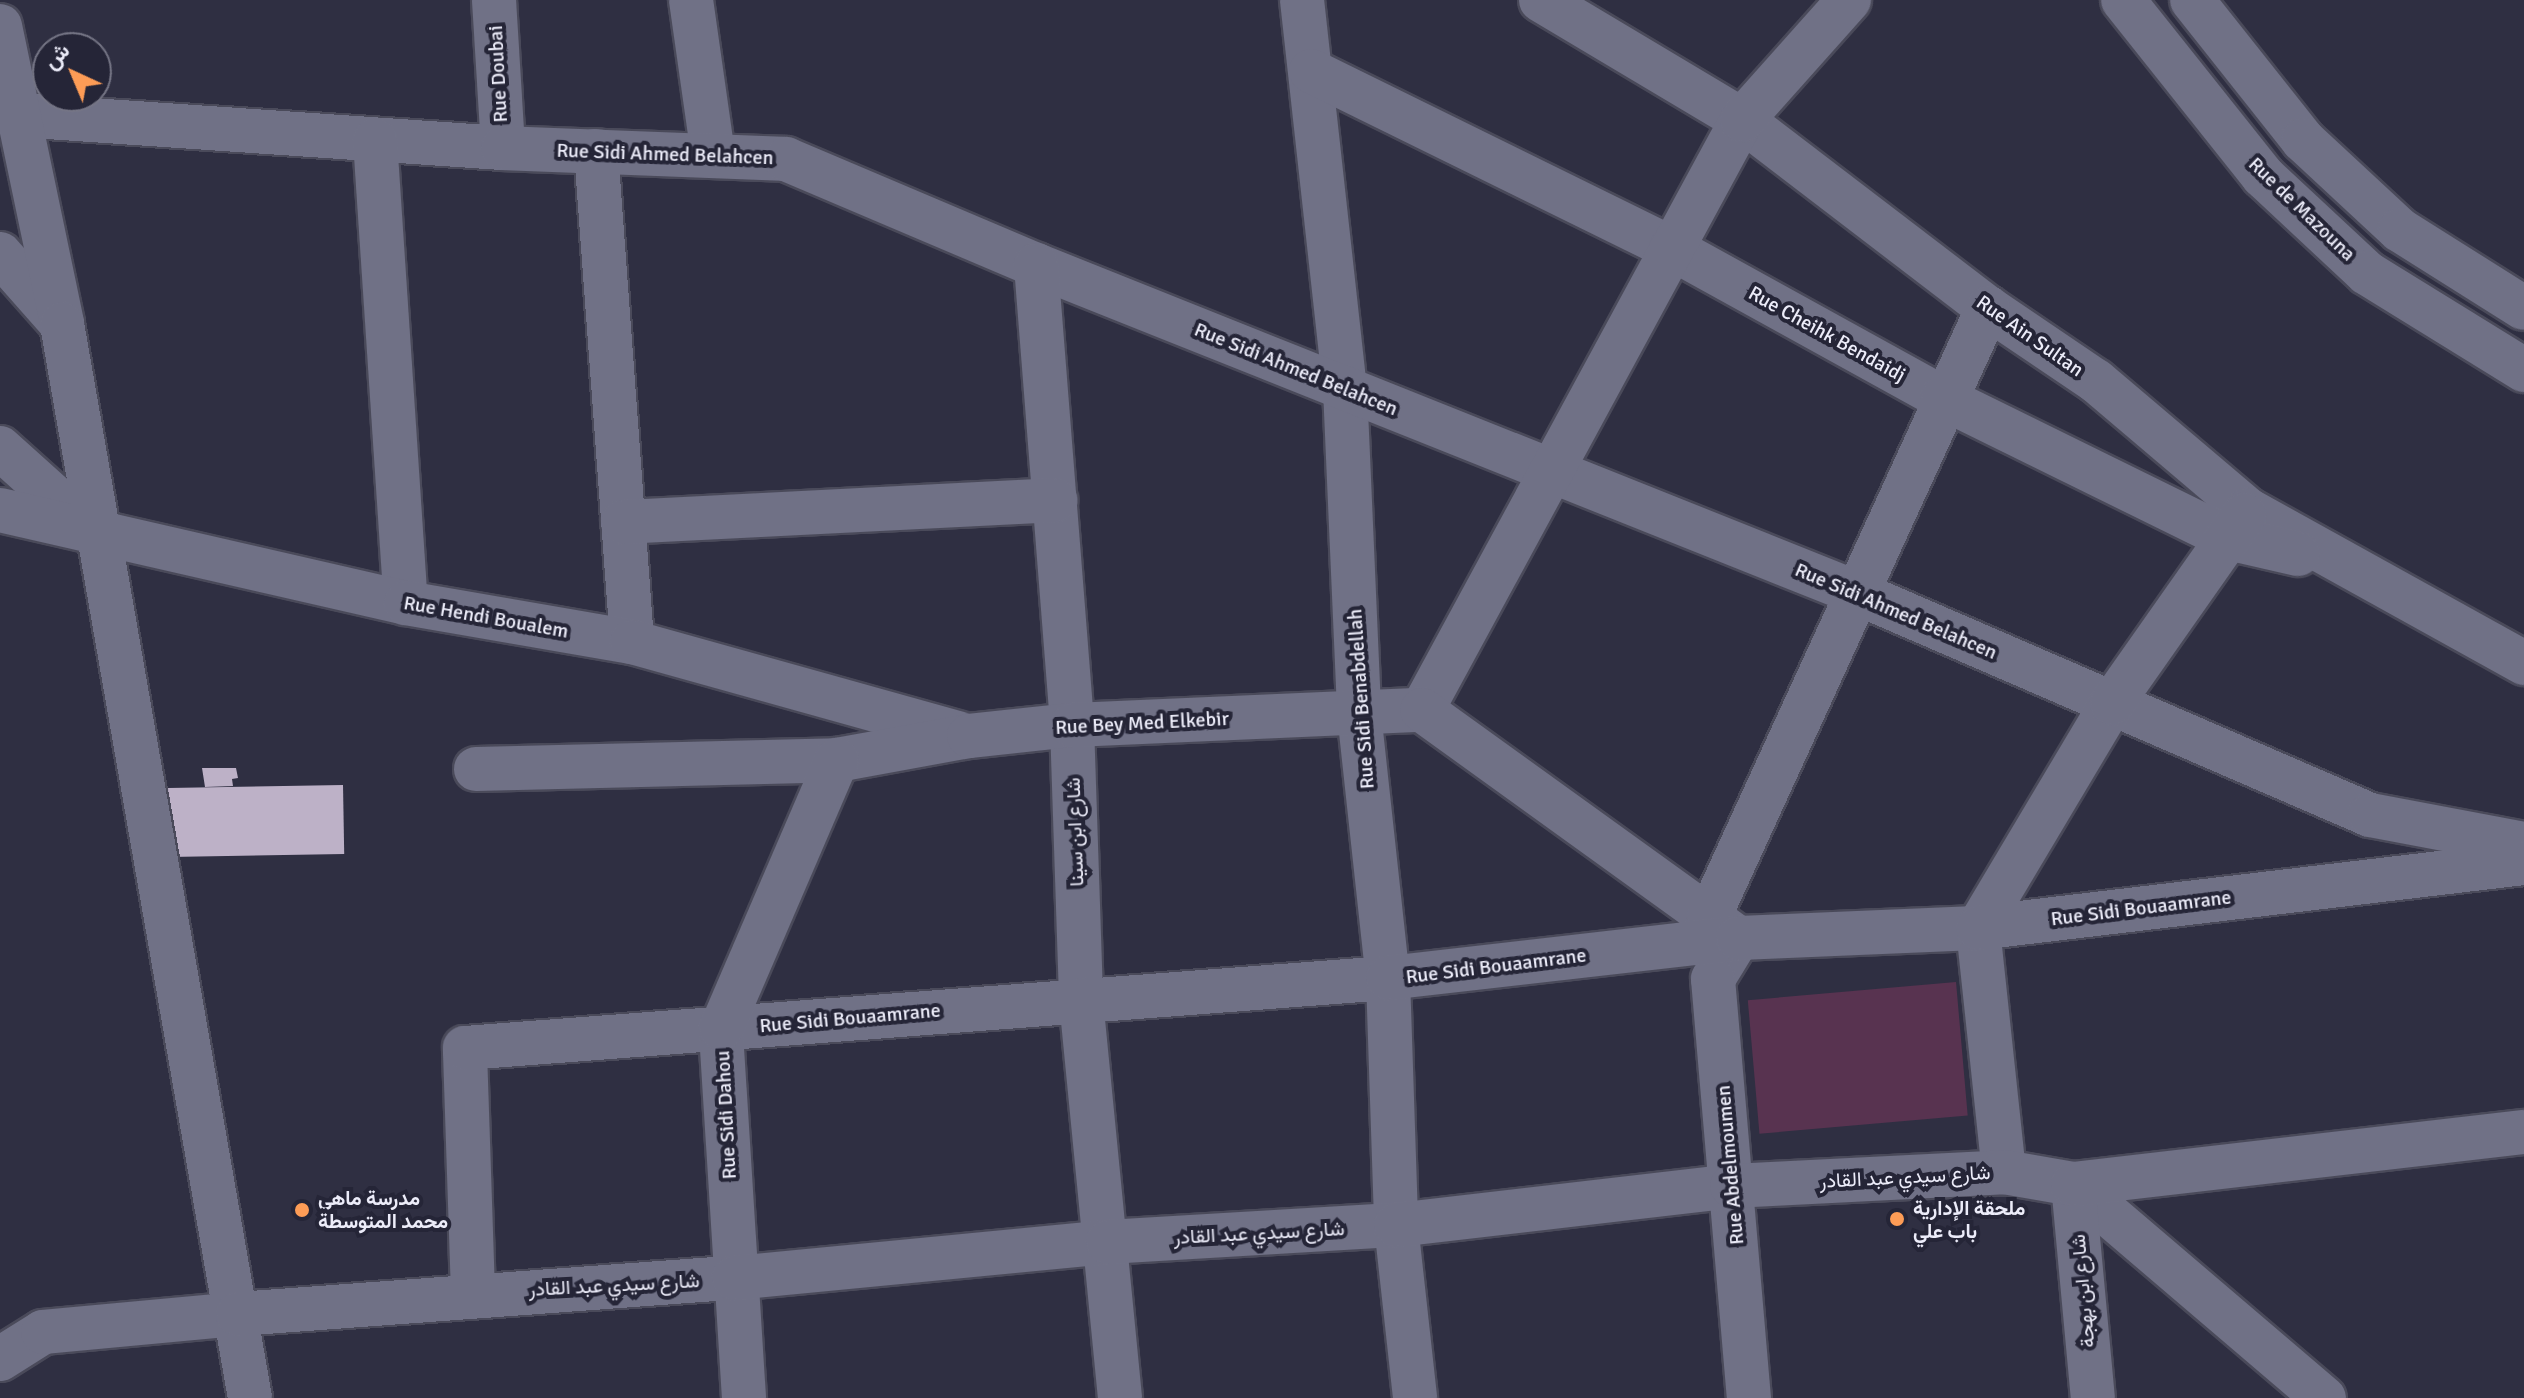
<!DOCTYPE html>
<meta charset="utf-8">
<style>
body{margin:0}
#map{position:relative;width:2524px;height:1398px;overflow:hidden;background:#2f2f42;font-family:Signika,Vazirmatn,sans-serif}
div>[style]{position:absolute}
[style*='--x']{left:calc(var(--x)*1px);top:calc(var(--y)*1px);width:calc(var(--w)*1px);rotate:calc(var(--a)*1deg)}
.green>*{inset:0;background:#583350;transform-origin:0 0}
.building>*{inset:0;background:#bdb1c7;transform-origin:0 0}
.roads{filter:drop-shadow(2px 0 #4a4a5a) drop-shadow(-2px 0 #4a4a5a) drop-shadow(0 2px #4a4a5a) drop-shadow(0 -2px #4a4a5a)}
.street>*{height:44px;margin:-22px;padding:0 22px;transform-origin:22px;border-radius:22px;background:#707186}
.secondary>*{height:44px;margin:-22px;padding:0 22px;transform-origin:22px;border-radius:22px;background:#707186}
.dots>*{width:22px;height:22px;translate:-50% -50%;box-sizing:border-box;border:4px solid #252537;border-radius:50%}
span{translate:-50% -50%;white-space:nowrap;text-align:center;line-height:1.15;-webkit-text-stroke:8px #252537;paint-order:stroke}
.street-label{font-size:20px;color:#ececf9}
.poi-label{font-size:20px;color:#ececf9;font-weight:700}
.left{translate:0 -50%;text-align:left}
.north{position:absolute;left:32px;top:32px;width:80px;height:80px;box-sizing:border-box;background:#252537;border:2px solid #757585;border-radius:50%;rotate:316deg;font-size:22px;font-weight:700;line-height:32px;text-align:center;color:#ececf9}
.north::after{content:'';display:block;margin:auto;width:28px;height:36px;background:#fd9c56;clip-path:polygon(50% 0,100% 100%,50% 72%,0 100%)}
</style>
<div id="map">
<div class="green">
<i style="left:1956px;top:982px;width:134px;height:209px;rotate:85deg"></i>
</div>
<div class="building">
<i style="clip-path:polygon(202px 768px,236px 768px,238px 778px,232px 779px,233px 786px,205px 787px)"></i>
<i style="left:343px;top:785px;width:69px;height:175px;rotate:89deg"></i>
</div>
<div class="roads">
<div class="street">
<i style="--x:494;--y:0;--w:148;--a:86.5"></i>
<i style="--x:691;--y:0;--w:156;--a:81.9"></i>
<i style="--x:1302;--y:0;--w:390;--a:83.7"></i>
<i style="--x:1345;--y:388;--w:325;--a:87.5"></i>
<i style="--x:1359;--y:713;--w:267;--a:83.8"></i>
<i style="--x:1388;--y:978;--w:247;--a:88.1"></i>
<i style="--x:1541;--y:0;--w:234;--a:30.8"></i>
<i style="--x:1742;--y:120;--w:310;--a:37.4"></i>
<i style="--x:1988;--y:308;--w:130;--a:34.1"></i>
<i style="--x:2096;--y:381;--w:199;--a:40.3"></i>
<i style="--x:2248;--y:510;--w:316;--a:29"></i>
<i style="--x:1311;--y:71;--w:401;--a:26.2"></i>
<i style="--x:1671;--y:248;--w:311;--a:28.9"></i>
<i style="--x:1943;--y:398;--w:318;--a:26.2"></i>
<i style="--x:2228;--y:538;--w:72;--a:12.9"></i>
<i style="--x:0;--y:95;--w:27;--a:48"></i>
<i style="--x:18;--y:115;--w:486;--a:3.9"></i>
<i style="--x:503;--y:148;--w:283;--a:2.2"></i>
<i style="--x:786;--y:159;--w:272;--a:23"></i>
<i style="--x:1036;--y:265;--w:882;--a:21.77"></i>
<i style="--x:1855;--y:592;--w:561;--a:23.41"></i>
<i style="--x:2370;--y:815;--w:157;--a:10.7"></i>
<i style="--x:375;--y:140;--w:464;--a:86.2"></i>
<i style="--x:596;--y:151;--w:492;--a:85.8"></i>
<i style="--x:0;--y:254;--w:94;--a:48.5"></i>
<i style="--x:1036;--y:265;--w:461;--a:85.5"></i>
<i style="--x:1072;--y:725;--w:275;--a:88.1"></i>
<i style="--x:1081;--y:1000;--w:400;--a:84.4"></i>
<i style="--x:0;--y:448;--w:122;--a:42"></i>
<i style="--x:0;--y:510;--w:417;--a:12.9"></i>
<i style="--x:406;--y:603;--w:229;--a:9.8"></i>
<i style="--x:632;--y:642;--w:339;--a:15.6"></i>
<i style="--x:623;--y:522;--w:433;--a:-2.9"></i>
<i style="--x:1422;--y:710;--w:671;--a:-61.53"></i>
<i style="--x:1742;--y:120;--w:161;--a:-48.3"></i>
<i style="--x:476;--y:769;--w:361;--a:-1.4"></i>
<i style="--x:837;--y:760;--w:134;--a:-10.3"></i>
<i style="--x:969;--y:736;--w:104;--a:-6.1"></i>
<i style="--x:1072;--y:725;--w:350;--a:-2.5"></i>
<i style="--x:1422;--y:710;--w:390;--a:35.8"></i>
<i style="--x:1738;--y:938;--w:48;--a:121.4"></i>
<i style="--x:1713;--y:979;--w:421;--a:85.1"></i>
<i style="--x:1709;--y:917;--w:670;--a:-65.39"></i>
<i style="--x:2004;--y:1172;--w:245;--a:-96.1"></i>
<i style="--x:1978;--y:928;--w:262;--a:-59.2"></i>
<i style="--x:2112;--y:703;--w:230;--a:-54.9"></i>
<i style="--x:2073;--y:1184;--w:330;--a:40.5"></i>
<i style="--x:2073;--y:1184;--w:215;--a:84.7"></i>
<i style="--x:473;--y:1293;--w:245;--a:-91.9"></i>
<i style="--x:465;--y:1048;--w:926;--a:-4.34"></i>
<i style="--x:1388;--y:978;--w:352;--a:-6.5"></i>
<i style="--x:1738;--y:938;--w:240;--a:-2.4"></i>
<i style="--x:1978;--y:928;--w:550;--a:-6.79"></i>
<i style="--x:0;--y:1359;--w:51;--a:-32.1"></i>
<i style="--x:43;--y:1332;--w:196;--a:-5.3"></i>
<i style="--x:744;--y:1398;--w:370;--a:-93.6"></i>
<i style="--x:721;--y:1029;--w:293;--a:-66.7"></i>
</div>
<div class="secondary">
<i style="--x:2123;--y:0;--w:225;--a:51.5"></i>
<i style="--x:2263;--y:176;--w:142;--a:43"></i>
<i style="--x:2367;--y:273;--w:185;--a:31.7"></i>
<i style="--x:2192;--y:0;--w:179;--a:51.6"></i>
<i style="--x:2303;--y:140;--w:132;--a:42.9"></i>
<i style="--x:2400;--y:230;--w:146;--a:32.2"></i>
<i style="--x:0;--y:26;--w:304;--a:78.2"></i>
<i style="--x:62;--y:324;--w:1090;--a:80.07"></i>
<i style="--x:1396;--y:1225;--w:174;--a:83.7"></i>
<i style="--x:238;--y:1314;--w:497;--a:-4.2"></i>
<i style="--x:734;--y:1278;--w:376;--a:-5.5"></i>
<i style="--x:1108;--y:1242;--w:289;--a:-3.4"></i>
<i style="--x:1396;--y:1225;--w:338;--a:-6.6"></i>
<i style="--x:1732;--y:1186;--w:272;--a:-2.9"></i>
<i style="--x:2004;--y:1172;--w:70;--a:9.9"></i>
<i style="--x:2073;--y:1184;--w:454;--a:-6.6"></i>
</div>
</div>
<div class="dots">
<i style="left:302px;top:1210px;background:#fd9c56"></i>
<i style="left:1897px;top:1219px;background:#fd9c56"></i>
</div>
<div class="street-label">
<span style="left:498px;top:74px;rotate:-93deg">Rue Doubai</span>
<span style="left:665px;top:154px;rotate:2deg">Rue Sidi Ahmed Belahcen</span>
<span style="left:2302px;top:209px;rotate:44deg">Rue de Mazouna</span>
<span style="left:1827px;top:334px;rotate:29deg">Rue Cheihk Bendaidj</span>
<span style="left:2030px;top:336px;rotate:35deg">Rue Ain Sultan</span>
<span style="left:1296px;top:369px;rotate:22deg">Rue Sidi Ahmed Belahcen</span>
<span style="left:1896px;top:611px;rotate:23deg">Rue Sidi Ahmed Belahcen</span>
<span style="left:486px;top:617px;rotate:10deg">Rue Hendi Boualem</span>
<span style="left:1361px;top:699px;rotate:-94deg">Rue Sidi Benabdellah</span>
<span style="left:1142px;top:723px;rotate:-3deg">Rue Bey Med Elkebir</span>
<span style="left:1075px;top:832px;rotate:-92deg">شارع ابن سينا</span>
<span style="left:2141px;top:908px;rotate:-7deg">Rue Sidi Bouaamrane</span>
<span style="left:1496px;top:966px;rotate:-7deg">Rue Sidi Bouaamrane</span>
<span style="left:850px;top:1018px;rotate:-5deg">Rue Sidi Bouaamrane</span>
<span style="left:726px;top:1115px;rotate:-93deg">Rue Sidi Dahou</span>
<span style="left:1730px;top:1165px;rotate:-95deg">Rue Abdelmoumen</span>
<span style="left:1905px;top:1177px;rotate:-3deg">شارع سيدي عبد القادر</span>
<span style="left:1259px;top:1233px;rotate:-3deg">شارع سيدي عبد القادر</span>
<span style="left:614px;top:1285px;rotate:-3deg">شارع سيدي عبد القادر</span>
<span style="left:2083px;top:1291px;rotate:-95deg">شارع ابن بهجة</span>
</div>
<div class="poi-label">
<span class="left" style="left:318px;top:1210px">مدرسة ماهي<br>محمد المتوسطة</span>
<span class="left" style="left:1913px;top:1220px">ملحقة الإدارية<br>باب علي</span>
</div>
<div class="north">ش</div>
</div>
